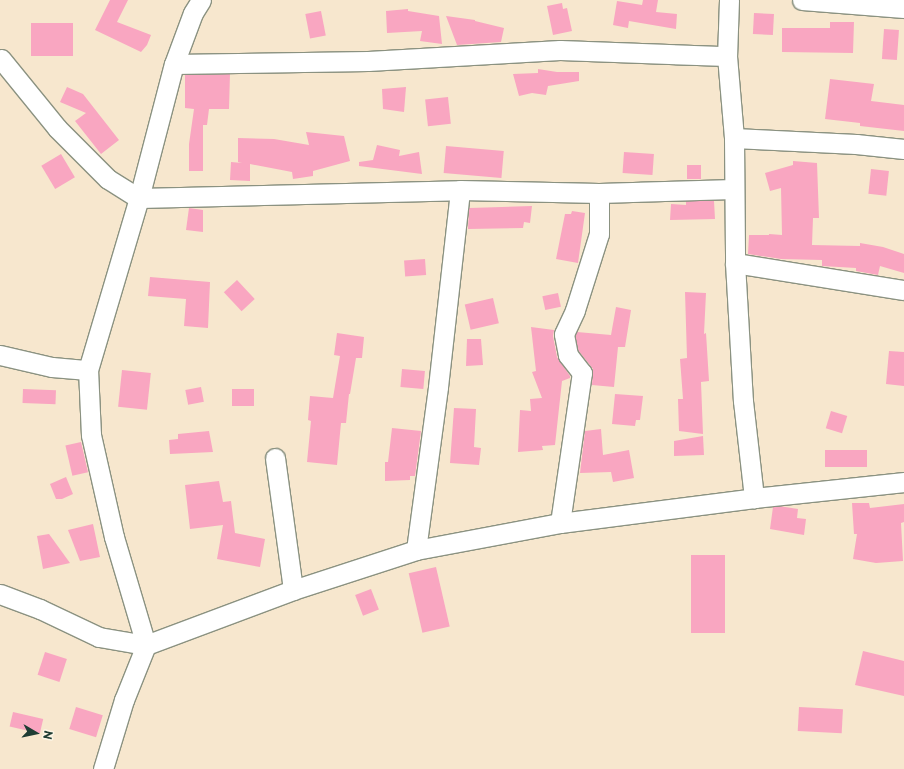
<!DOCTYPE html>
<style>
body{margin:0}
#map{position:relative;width:904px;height:769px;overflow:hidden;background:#f7e7ce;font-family:"Playpen Sans",sans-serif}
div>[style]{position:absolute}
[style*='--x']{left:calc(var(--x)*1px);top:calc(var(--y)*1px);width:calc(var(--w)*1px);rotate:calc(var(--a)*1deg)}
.building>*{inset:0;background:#f9a6c1;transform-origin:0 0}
.roads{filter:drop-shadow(1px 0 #8b9281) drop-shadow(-1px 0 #8b9281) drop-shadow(0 1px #8b9281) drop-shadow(0 -1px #8b9281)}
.minor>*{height:19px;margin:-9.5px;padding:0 9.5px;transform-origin:9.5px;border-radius:9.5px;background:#fff}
span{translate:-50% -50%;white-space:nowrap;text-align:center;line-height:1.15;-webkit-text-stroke:3px #fcf5e5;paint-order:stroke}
.north{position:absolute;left:16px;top:713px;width:40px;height:40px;-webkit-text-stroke:3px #fcf5e5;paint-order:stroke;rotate:99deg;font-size:11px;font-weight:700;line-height:16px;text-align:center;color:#1f3d34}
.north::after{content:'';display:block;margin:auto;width:14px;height:18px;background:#1f3d34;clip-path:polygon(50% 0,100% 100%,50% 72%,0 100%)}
</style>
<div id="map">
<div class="building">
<i style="clip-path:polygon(110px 0,128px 0,117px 22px,151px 35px,147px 45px,141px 52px,95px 30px)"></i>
<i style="clip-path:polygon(643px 0,658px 0,656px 12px,677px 14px,676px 29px,629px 21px,628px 28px,613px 25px,617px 1px,642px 5px)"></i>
<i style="clip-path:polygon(562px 3px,563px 9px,567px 8px,572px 31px,553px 35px,547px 6px)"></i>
<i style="clip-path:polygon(408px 9px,408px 11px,439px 16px,442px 44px,420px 41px,422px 31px,387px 33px,386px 11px)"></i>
<i style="left:321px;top:11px;width:25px;height:16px;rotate:79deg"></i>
<i style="left:754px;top:13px;width:20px;height:21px;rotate:3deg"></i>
<i style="clip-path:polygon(446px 16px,475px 20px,475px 21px,504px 28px,501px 42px,457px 45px)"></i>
<i style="clip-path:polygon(830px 22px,854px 22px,853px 53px,782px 52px,782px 28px,830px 28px)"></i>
<i style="left:73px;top:23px;width:33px;height:42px;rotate:90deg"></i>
<i style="left:884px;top:29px;width:15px;height:30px;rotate:4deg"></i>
<i style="clip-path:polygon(538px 69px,557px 72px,579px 72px,579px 81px,548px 86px,546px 95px,532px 93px,519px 96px,513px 74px,538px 73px)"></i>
<i style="clip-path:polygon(230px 74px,229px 109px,209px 109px,207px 125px,203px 125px,203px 171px,189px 171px,189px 144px,194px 109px,185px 108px,185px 75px)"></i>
<i style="clip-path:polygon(830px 79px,874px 84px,871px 101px,904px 105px,904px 131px,860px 126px,860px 123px,825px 119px)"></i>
<i style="clip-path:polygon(67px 87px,83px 94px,119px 140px,101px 154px,75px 121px,86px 113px,60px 102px)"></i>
<i style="clip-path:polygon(406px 87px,404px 112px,383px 109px,382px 89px)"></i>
<i style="left:448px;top:97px;width:27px;height:23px;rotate:84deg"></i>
<i style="clip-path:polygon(306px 132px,344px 136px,350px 161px,313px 171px,313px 176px,293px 179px,292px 172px,250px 164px,250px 181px,230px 180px,231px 162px,242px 163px,238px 162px,238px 138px,274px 139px,309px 145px)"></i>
<i style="clip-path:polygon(377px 145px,400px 150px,399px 156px,419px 152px,422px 174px,359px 166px,359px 162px,373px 160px)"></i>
<i style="left:446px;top:146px;width:58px;height:27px;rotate:5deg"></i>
<i style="left:624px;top:152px;width:30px;height:21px;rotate:4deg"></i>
<i style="left:61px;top:154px;width:27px;height:23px;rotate:59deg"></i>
<i style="clip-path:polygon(793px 161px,817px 163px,819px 218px,813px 218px,812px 245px,860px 246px,860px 243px,883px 247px,904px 254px,904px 273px,880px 266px,878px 275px,856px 271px,856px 268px,822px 266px,822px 260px,781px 259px,748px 254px,749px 235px,769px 235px,769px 234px,782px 235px,781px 188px,770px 191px,765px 173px,793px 165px)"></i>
<i style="left:687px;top:165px;width:14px;height:14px"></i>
<i style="left:871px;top:169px;width:18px;height:25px;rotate:6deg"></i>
<i style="clip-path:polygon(686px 201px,714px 201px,715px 219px,670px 220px,671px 204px,686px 205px)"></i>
<i style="clip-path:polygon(532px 206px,530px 223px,524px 222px,523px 228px,468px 229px,469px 208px)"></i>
<i style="clip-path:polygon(189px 208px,203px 210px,203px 232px,186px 230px)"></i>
<i style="clip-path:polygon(572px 211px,585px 213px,578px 263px,556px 259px,565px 214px,571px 214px)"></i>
<i style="left:425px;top:259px;width:16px;height:21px;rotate:86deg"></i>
<i style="clip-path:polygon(150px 277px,210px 282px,208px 328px,184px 326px,186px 299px,148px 296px)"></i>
<i style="left:237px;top:280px;width:26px;height:18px;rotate:47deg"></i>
<i style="clip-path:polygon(685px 292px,706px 293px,704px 334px,706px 333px,709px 381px,701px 382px,703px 434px,679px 431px,678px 399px,683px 399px,680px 359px,687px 358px)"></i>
<i style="left:558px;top:293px;width:14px;height:16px;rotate:78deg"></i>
<i style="left:493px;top:298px;width:26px;height:29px;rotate:77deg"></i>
<i style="clip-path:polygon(616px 307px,631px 310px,625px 347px,618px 347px,614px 387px,592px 385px,593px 369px,578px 350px,575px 335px,577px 332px,611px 335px)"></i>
<i style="clip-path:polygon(531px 327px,554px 330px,553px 336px,557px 357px,570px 376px,570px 378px,562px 381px,555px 445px,542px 446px,543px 450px,518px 452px,520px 410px,531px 411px,530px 399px,542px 398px,532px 372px,536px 371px)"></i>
<i style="clip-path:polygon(337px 333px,364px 337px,362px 358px,356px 358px,350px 394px,349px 394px,346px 423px,341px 423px,337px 465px,307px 462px,311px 421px,308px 420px,310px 396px,333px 398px,340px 356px,334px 355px)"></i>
<i style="clip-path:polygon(467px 339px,481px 339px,483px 365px,466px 366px)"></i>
<i style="clip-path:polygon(889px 351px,904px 352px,904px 386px,886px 384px)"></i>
<i style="left:402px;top:369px;width:23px;height:18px;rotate:5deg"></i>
<i style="left:122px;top:370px;width:29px;height:37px;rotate:6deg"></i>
<i style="left:201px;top:387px;width:15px;height:16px;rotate:79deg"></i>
<i style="left:23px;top:389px;width:33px;height:14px;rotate:2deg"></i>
<i style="left:254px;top:389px;width:17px;height:22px;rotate:90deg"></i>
<i style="clip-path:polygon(615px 394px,643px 396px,640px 420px,636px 420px,635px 426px,612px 424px)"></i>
<i style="clip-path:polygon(454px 408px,476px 409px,474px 447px,481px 448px,479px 465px,450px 463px)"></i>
<i style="left:831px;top:411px;width:17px;height:18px;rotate:17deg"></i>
<i style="clip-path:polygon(392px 428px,421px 431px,415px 476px,410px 476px,410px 480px,385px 481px,385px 462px,388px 462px)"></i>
<i style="clip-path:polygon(601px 429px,603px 455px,629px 450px,634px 478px,613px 482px,611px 472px,580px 473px,585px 431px)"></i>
<i style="clip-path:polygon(209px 431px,213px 452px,170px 454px,169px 440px,178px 439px,178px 434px)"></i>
<i style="clip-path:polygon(703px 436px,704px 455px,674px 456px,674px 441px)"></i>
<i style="left:81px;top:442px;width:31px;height:16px;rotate:77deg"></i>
<i style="left:867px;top:450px;width:17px;height:42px;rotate:90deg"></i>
<i style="clip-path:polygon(66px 477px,73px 494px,62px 499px,56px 499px,50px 484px)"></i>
<i style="clip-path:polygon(219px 481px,223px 502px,231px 501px,235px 533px,265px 539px,260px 567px,217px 559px,223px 525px,190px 529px,185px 485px)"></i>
<i style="clip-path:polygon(852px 503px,869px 503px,870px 508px,904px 504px,904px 522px,901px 523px,903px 561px,876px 563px,853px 559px,857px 534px,854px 534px)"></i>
<i style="clip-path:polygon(779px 506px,798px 509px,797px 518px,806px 519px,804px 535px,770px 529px,773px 507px)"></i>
<i style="clip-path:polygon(93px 524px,100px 557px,80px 561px,68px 530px)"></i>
<i style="clip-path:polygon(49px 534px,70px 563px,43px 569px,37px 536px)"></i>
<i style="left:725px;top:555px;width:78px;height:34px;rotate:90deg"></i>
<i style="left:436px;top:567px;width:61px;height:28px;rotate:77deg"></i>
<i style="left:371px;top:589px;width:22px;height:17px;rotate:69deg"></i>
<i style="clip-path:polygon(863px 651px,904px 661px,904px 696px,855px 685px)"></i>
<i style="left:45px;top:652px;width:23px;height:24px;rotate:18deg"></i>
<i style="left:76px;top:707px;width:28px;height:23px;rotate:17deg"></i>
<i style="left:799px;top:707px;width:44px;height:24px;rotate:3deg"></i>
<i style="left:13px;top:712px;width:31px;height:15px;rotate:13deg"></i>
</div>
<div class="roads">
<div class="minor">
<i style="--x:729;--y:0;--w:56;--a:92"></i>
<i style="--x:727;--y:56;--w:82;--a:85.1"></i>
<i style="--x:734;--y:138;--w:125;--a:89.5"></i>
<i style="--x:735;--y:263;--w:138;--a:86.7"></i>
<i style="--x:743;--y:401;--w:98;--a:83.5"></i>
<i style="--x:802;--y:0;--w:102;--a:4.5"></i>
<i style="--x:1;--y:59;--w:89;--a:50.9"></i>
<i style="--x:57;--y:128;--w:72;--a:45"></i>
<i style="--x:108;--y:179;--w:36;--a:32"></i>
<i style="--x:139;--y:198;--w:321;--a:-1.4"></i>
<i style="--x:460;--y:190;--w:139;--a:1.2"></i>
<i style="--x:599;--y:193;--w:135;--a:-1.7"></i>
<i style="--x:174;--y:64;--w:194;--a:-0.9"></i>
<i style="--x:368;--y:61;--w:192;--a:-3.3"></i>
<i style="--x:560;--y:50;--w:167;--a:2.1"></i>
<i style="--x:734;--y:138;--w:122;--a:2.8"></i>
<i style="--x:856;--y:144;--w:48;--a:5.9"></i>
<i style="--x:735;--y:263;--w:171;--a:9.1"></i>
<i style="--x:0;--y:355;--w:53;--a:13"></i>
<i style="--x:52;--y:367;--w:36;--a:5"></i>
<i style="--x:275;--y:458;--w:133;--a:82.2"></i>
<i style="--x:560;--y:523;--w:152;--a:-81.7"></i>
<i style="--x:582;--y:373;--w:23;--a:-128"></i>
<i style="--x:568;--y:355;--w:21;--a:-101"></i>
<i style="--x:564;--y:334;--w:26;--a:-65"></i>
<i style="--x:575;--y:310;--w:80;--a:-72.5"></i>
<i style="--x:599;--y:234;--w:41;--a:-90"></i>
<i style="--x:416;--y:550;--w:164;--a:-82.3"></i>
<i style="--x:438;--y:387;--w:198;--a:-83.6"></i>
<i style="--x:0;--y:594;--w:43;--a:20.6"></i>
<i style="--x:40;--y:609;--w:65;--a:25.4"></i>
<i style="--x:99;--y:637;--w:48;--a:9.7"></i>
<i style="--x:146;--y:645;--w:157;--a:-20.5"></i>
<i style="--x:293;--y:590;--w:129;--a:-18"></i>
<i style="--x:416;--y:550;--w:147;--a:-10.6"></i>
<i style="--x:560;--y:523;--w:196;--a:-7.3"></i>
<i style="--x:754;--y:498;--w:151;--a:-6.1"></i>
<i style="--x:103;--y:769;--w:72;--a:-73.1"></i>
<i style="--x:124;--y:700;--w:59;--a:-68.2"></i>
<i style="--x:146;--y:645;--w:113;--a:-106.5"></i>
<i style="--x:114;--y:537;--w:105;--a:-102.7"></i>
<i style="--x:91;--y:435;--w:65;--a:-92.6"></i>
<i style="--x:88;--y:370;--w:179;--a:-73.5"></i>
<i style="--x:139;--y:198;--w:138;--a:-75.4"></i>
<i style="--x:174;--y:64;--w:54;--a:-69.6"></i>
<i style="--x:193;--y:13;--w:15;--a:-58"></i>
</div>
</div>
<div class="north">N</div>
</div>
